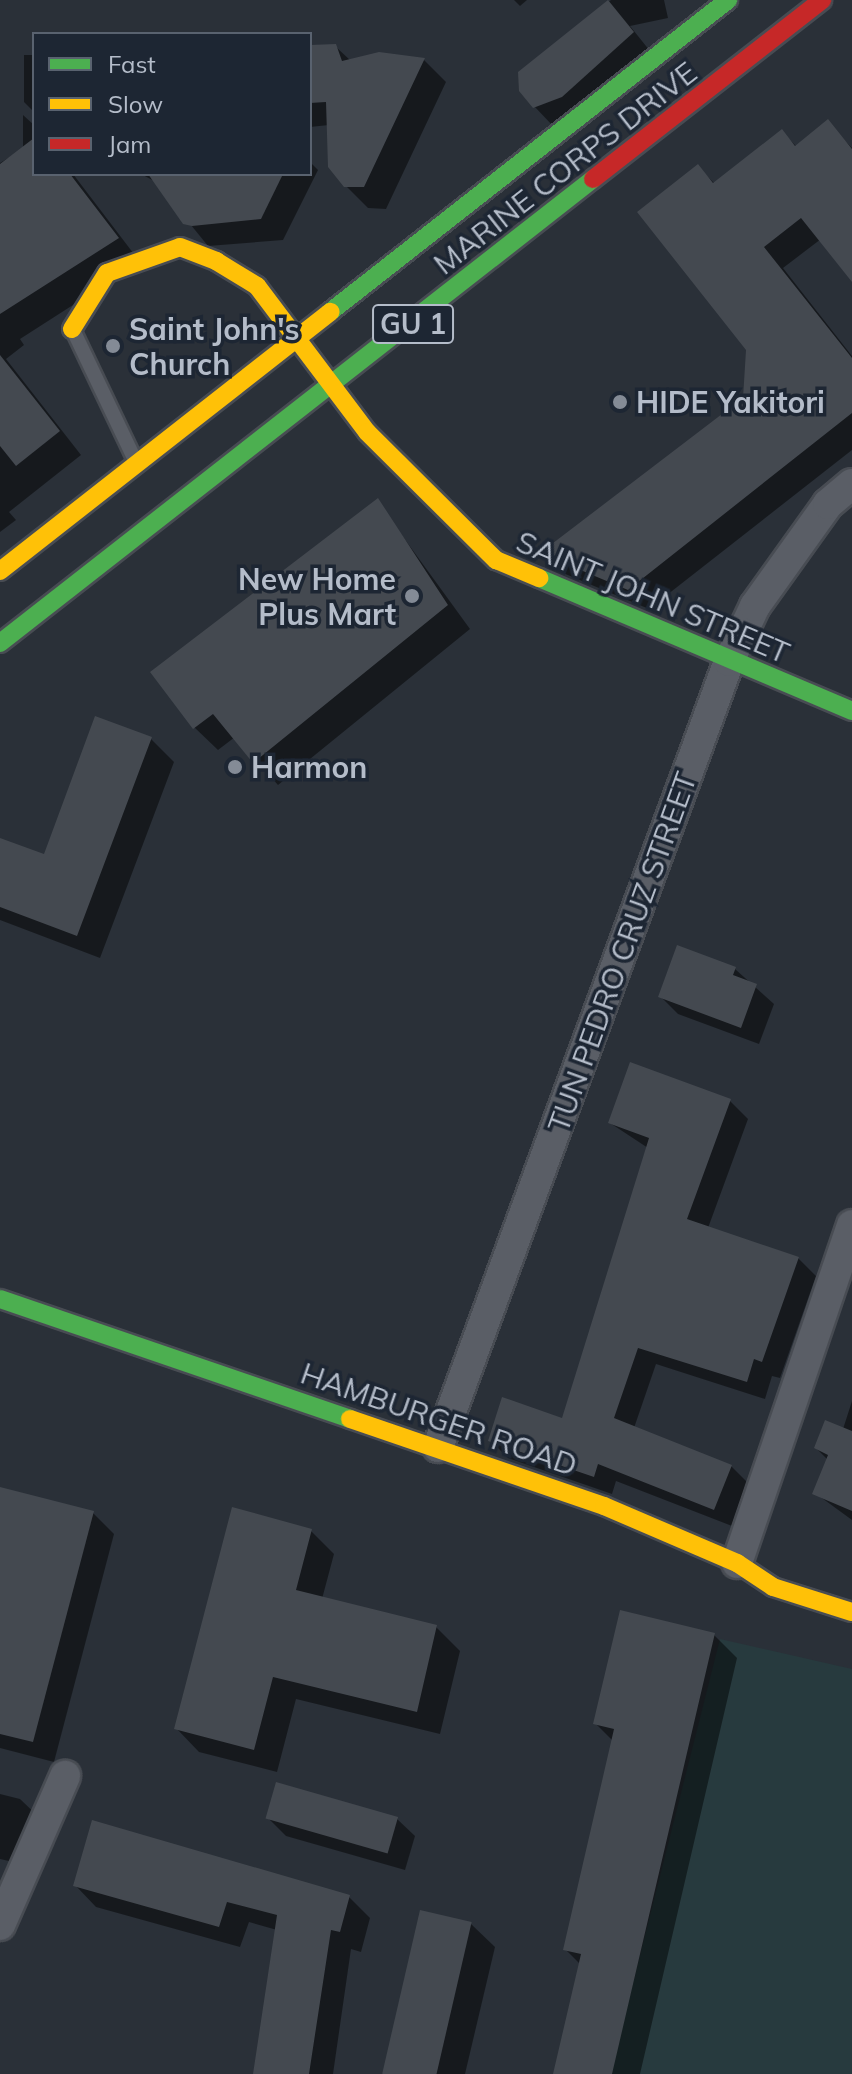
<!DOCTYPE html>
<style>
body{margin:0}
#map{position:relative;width:852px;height:2074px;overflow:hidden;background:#2a3038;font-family:Mulish,sans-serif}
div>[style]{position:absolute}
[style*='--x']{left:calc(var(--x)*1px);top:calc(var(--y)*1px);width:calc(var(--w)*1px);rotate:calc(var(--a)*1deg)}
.green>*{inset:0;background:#273a3e}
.shadow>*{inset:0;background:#0007}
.building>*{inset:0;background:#444950;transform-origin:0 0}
.roads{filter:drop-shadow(2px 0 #484c53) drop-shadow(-2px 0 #484c53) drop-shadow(0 2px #484c53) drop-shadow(0 -2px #484c53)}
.lane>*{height:14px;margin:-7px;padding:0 7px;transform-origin:7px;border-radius:7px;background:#5a5e66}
.street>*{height:30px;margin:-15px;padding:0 15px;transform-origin:15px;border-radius:15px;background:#5a5e66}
.fast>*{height:18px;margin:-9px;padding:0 9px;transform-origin:9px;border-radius:9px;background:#4caf50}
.slow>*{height:18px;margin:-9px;padding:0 9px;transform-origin:9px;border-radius:9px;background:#ffc107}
.jam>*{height:18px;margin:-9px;padding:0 9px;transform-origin:9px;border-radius:9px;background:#c62828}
.dots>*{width:22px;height:22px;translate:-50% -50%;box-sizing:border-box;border:4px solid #1d2633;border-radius:50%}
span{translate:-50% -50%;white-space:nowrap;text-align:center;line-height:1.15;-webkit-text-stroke:7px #1d2633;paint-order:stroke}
.shield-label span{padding:2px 6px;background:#1d2633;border:2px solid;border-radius:6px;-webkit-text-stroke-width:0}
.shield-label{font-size:28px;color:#b4bcc9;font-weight:700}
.street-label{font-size:30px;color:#b4bcc9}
.poi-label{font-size:30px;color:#b4bcc9;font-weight:700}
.left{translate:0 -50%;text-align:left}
.right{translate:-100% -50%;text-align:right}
.legend{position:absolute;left:32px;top:32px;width:280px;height:144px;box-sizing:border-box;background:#1d2633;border:2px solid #59626f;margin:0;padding:10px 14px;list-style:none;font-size:24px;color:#b4bcc9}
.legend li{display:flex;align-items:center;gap:16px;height:40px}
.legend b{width:40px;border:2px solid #59626f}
</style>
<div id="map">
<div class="green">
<i style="clip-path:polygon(720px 1639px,852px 1669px,852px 2074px,610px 2074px)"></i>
</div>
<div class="shadow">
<i style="clip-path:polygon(514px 0,527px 0,520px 6px)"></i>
<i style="clip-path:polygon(611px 0,664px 0,668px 18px,630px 26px,650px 51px,552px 125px,534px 106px,520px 73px)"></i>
<i style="clip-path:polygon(335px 46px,351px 61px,424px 60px,446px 82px,386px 209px,368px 208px,345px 185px,329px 125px,310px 127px,310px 47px)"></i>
<i style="clip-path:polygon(24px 55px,34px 55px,34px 112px,24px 102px)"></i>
<i style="clip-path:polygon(23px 115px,34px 125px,34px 174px,73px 174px,140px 262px,20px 339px,24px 345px,6px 359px,81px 455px,9px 512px,16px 520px,0 532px,0 163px,23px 149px)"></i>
<i style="clip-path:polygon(827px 122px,852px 148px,852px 278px,821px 239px,783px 268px,852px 356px,852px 450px,649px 609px,563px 573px,543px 553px,745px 399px,748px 350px,698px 167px,715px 184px,782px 132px,797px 147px)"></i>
<i style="clip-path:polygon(310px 162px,318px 170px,283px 240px,208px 246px,156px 182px,141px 174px,310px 174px)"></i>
<i style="clip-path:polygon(377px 501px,470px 629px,278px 785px,235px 737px,218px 750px,194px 727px)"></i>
<i style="clip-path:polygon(151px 739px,174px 762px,100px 958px,0 920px,0 840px,45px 857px)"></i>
<i style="clip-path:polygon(735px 969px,774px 1004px,759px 1044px,678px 1014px,660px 996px)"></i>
<i style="clip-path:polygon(730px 1101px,748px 1119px,708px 1228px,798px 1258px,816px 1276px,780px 1378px,772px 1376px,765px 1399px,656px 1364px,634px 1428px,731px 1466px,749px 1484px,732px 1526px,616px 1481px,612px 1494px,508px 1458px,490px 1440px,563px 1421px,648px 1148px,610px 1123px)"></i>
<i style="clip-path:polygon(852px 1401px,852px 1520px,815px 1493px,828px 1460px,816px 1448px,843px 1429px)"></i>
<i style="clip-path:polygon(0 1489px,93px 1513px,114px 1534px,54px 1762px,0 1748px)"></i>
<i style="clip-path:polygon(311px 1531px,334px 1554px,322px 1599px,436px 1627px,460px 1651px,440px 1734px,296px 1699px,277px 1772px,199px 1752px,176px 1728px)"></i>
<i style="clip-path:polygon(714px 1635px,737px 1658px,640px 2074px,556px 2074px,581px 1965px,565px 1949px,614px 1742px,595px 1723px)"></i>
<i style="clip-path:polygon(0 1794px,20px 1799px,42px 1820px,31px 1866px,0 1859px)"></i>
<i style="clip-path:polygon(268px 1818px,396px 1818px,415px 1836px,405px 1870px,286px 1836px)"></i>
<i style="clip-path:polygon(75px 1885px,349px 1897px,370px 1918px,361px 1952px,351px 1949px,333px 2074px,255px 2074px,277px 1930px,249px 1922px,240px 1947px,96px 1907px)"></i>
<i style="clip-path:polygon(471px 1924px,495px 1947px,465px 2074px,385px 2074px)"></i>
</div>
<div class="building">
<i style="clip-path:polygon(608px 0,634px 32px,562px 97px,533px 108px,519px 91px,518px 72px)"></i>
<i style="clip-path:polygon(336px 44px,342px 61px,379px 52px,425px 58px,364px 187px,344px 187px,328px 167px,326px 102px,310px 103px,310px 45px)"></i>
<i style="clip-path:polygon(828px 119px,852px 149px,852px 282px,801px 218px,764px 247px,852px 358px,852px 413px,628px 590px,540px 553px,743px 398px,746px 350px,637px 212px,698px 164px,713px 183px,782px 129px,795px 146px)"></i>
<i style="clip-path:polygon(34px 138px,34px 174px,70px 174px,119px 238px,0 314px,0 164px)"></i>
<i style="clip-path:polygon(148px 174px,283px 174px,261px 219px,192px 226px,183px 224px)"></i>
<i style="clip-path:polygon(0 355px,60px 431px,16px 466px,0 446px)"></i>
<i style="clip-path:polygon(378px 498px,448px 605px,253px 763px,213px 714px,193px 729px,150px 672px)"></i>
<i style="clip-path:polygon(95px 716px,152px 737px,77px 936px,0 907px,0 838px,44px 854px)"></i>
<i style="clip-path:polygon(677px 945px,736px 967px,733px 975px,757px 984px,741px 1028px,658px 997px)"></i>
<i style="clip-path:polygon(630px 1062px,731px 1099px,687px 1219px,799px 1257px,762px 1362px,754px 1359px,747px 1382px,638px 1348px,614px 1418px,732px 1465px,714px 1510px,598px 1464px,594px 1477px,488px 1441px,502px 1397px,562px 1418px,649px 1138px,608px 1123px)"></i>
<i style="clip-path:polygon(825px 1420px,852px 1431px,852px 1511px,812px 1494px,828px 1455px,814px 1448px)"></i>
<i style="clip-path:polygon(0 1487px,94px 1511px,33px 1742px,0 1734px)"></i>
<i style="clip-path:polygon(232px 1507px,312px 1529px,296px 1590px,437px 1625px,417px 1712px,273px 1677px,254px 1750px,174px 1729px)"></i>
<i style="clip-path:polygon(620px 1610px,715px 1633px,612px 2074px,553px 2074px,581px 1954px,563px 1950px,614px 1729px,593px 1724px)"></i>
<i style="left:276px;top:1782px;width:127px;height:38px;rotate:16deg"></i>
<i style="clip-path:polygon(92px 1820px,350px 1895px,340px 1932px,331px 1930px,309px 2074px,253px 2074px,277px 1915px,227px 1902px,219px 1927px,73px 1886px)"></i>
<i style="left:420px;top:1910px;width:53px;height:168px;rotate:13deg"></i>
</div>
<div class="roads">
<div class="lane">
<i style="--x:74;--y:332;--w:140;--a:64.5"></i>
</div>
<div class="street">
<i style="--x:438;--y:1447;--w:838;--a:-69.68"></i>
<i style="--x:729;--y:661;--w:61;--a:-64.7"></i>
<i style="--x:755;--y:606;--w:125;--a:-54.4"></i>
<i style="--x:828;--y:504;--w:31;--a:-40"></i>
<i style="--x:737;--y:1563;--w:357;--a:-71.2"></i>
<i style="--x:0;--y:1925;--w:163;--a:-66.4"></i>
</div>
<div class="fast">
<i style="--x:330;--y:312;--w:506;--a:-38.09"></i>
<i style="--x:539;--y:578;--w:340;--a:23"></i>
<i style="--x:0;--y:643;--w:753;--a:-38.04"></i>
<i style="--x:0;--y:1299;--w:370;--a:18.9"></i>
</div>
<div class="slow">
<i style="--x:72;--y:329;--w:66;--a:-58"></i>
<i style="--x:107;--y:273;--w:77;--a:-19.6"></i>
<i style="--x:180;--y:247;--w:39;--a:21"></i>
<i style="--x:216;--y:261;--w:48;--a:31.4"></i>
<i style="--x:257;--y:286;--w:183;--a:53"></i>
<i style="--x:367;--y:432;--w:182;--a:44.8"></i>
<i style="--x:496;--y:560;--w:47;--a:22.7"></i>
<i style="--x:0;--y:571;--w:420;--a:-38.1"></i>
<i style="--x:350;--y:1419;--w:268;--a:18.9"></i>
<i style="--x:604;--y:1506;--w:145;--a:23.2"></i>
<i style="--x:737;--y:1563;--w:43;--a:33.7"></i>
<i style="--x:773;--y:1587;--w:83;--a:17.6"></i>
</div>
<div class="jam">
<i style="--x:593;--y:179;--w:291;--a:-38"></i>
</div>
</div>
<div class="dots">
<i style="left:113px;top:346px;background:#848b96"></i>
<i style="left:620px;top:402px;background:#848b96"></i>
<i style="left:412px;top:596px;background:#848b96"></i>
<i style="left:235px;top:767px;background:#848b96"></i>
</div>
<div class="shield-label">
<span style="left:413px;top:324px">GU 1</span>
</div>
<div class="street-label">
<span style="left:565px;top:168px;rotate:-38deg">MARINE CORPS DRIVE</span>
<span style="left:653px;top:597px;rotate:23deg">SAINT JOHN STREET</span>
<span style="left:622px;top:952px;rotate:-70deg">TUN PEDRO CRUZ STREET</span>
<span style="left:439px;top:1419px;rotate:19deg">HAMBURGER ROAD</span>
</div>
<div class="poi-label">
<span class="left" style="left:129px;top:346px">Saint John's<br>Church</span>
<span class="left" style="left:636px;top:402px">HIDE Yakitori</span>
<span class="right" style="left:396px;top:596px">New Home<br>Plus Mart</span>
<span class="left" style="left:251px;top:767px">Harmon</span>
</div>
<ul class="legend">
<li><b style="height:10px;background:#4caf50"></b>Fast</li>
<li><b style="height:10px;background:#ffc107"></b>Slow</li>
<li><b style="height:10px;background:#c62828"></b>Jam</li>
</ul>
</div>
